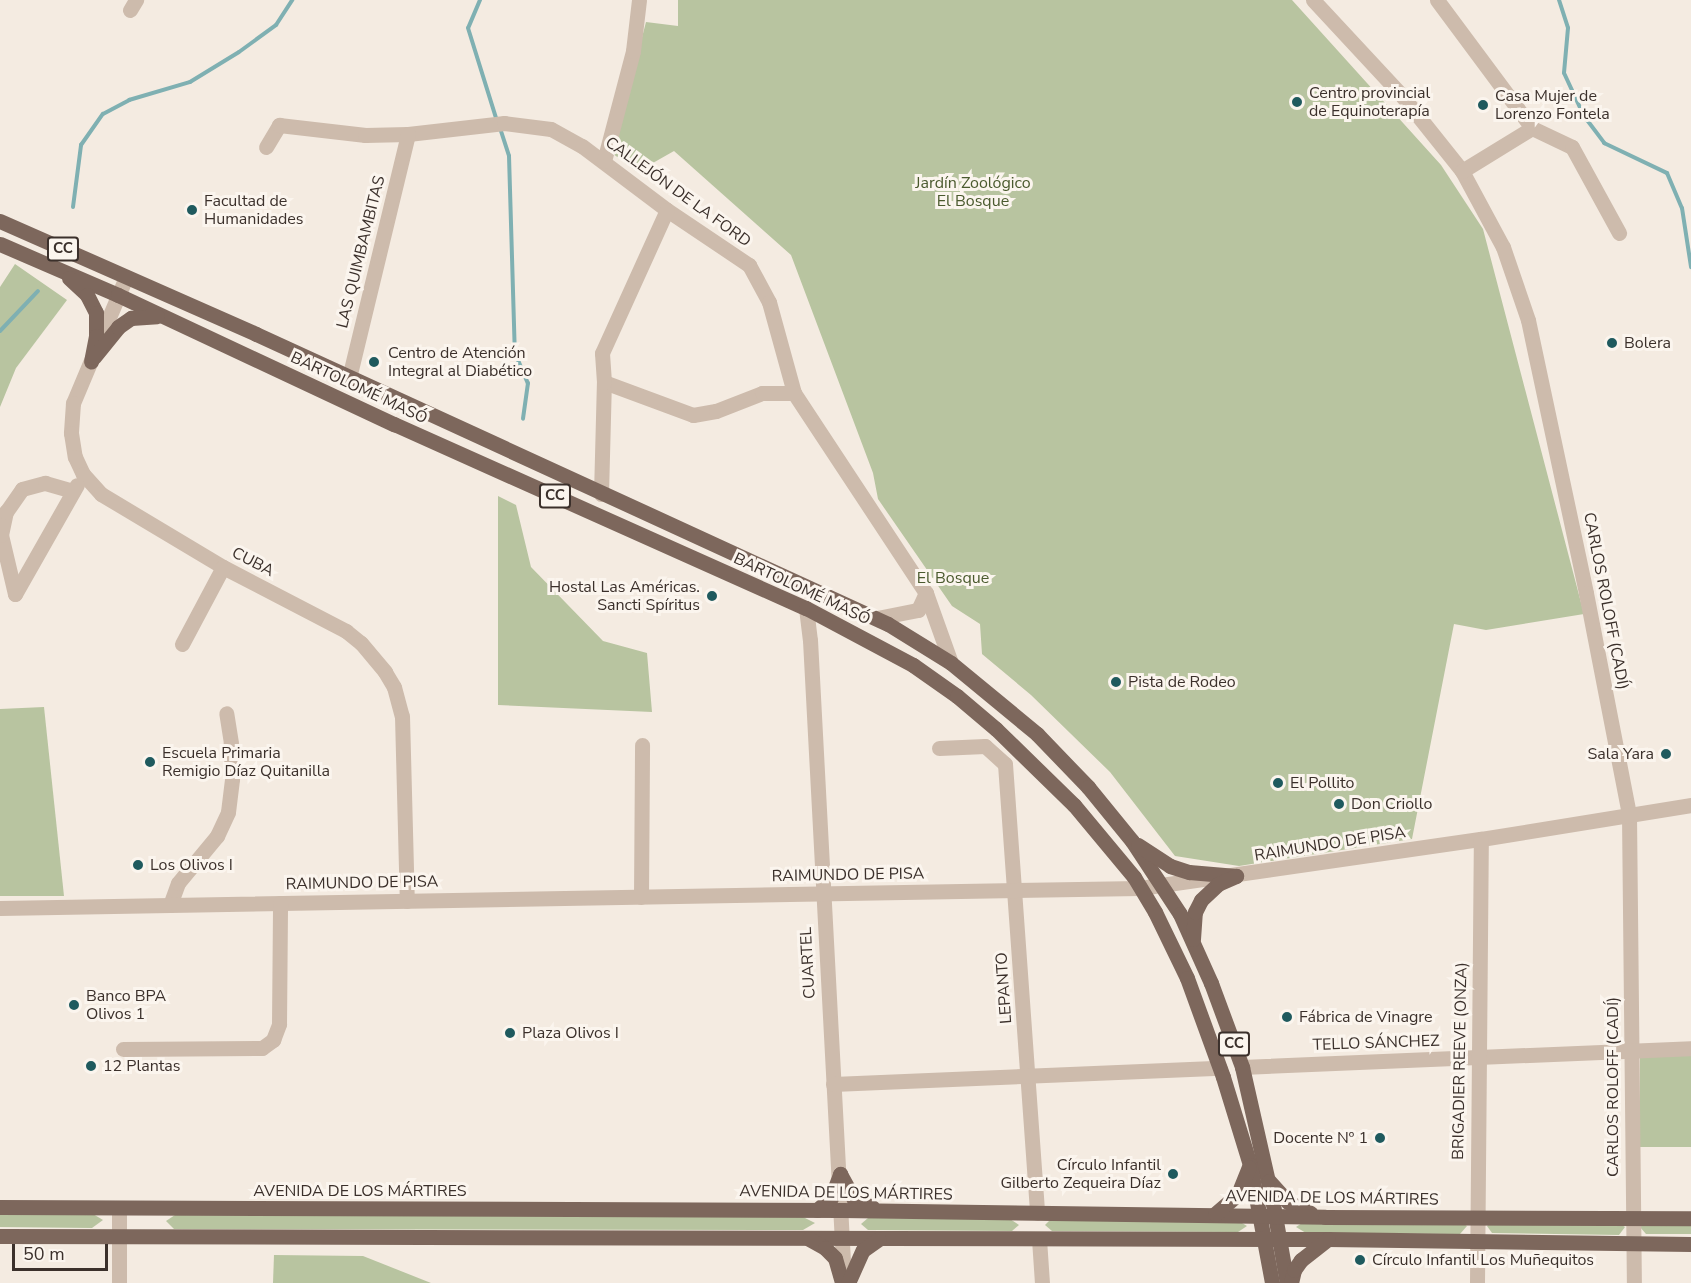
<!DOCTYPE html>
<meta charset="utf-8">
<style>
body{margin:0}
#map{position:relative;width:1691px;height:1283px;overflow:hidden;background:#f4ebe1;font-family:"Nunito Sans",sans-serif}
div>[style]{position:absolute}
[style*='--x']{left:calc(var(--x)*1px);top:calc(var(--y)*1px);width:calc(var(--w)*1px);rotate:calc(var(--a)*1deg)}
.green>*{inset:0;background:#b8c4a0;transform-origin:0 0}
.stream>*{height:4px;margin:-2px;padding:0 2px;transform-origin:2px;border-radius:2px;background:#7fb0b2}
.minor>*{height:15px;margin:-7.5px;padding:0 7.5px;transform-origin:7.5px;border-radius:7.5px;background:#cdbbac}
.major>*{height:15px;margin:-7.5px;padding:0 7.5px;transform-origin:7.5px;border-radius:7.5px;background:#7d675c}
.dots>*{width:16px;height:16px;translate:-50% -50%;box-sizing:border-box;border:3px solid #fbf5ee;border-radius:50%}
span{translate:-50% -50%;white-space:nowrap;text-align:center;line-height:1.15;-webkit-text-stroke:6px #fbf5ee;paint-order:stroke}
.shield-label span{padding:2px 4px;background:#fbf5ee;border:2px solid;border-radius:4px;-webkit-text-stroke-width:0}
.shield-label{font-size:15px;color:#3b302b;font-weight:700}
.poi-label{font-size:16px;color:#3b302b}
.left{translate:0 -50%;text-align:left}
.right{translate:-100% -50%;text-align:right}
.park-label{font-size:16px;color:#4a5a2e}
.street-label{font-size:16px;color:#3b302b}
.scale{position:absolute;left:12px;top:1244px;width:96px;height:27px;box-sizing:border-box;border:3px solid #3b302b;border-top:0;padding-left:8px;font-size:18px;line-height:21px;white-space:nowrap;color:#3b302b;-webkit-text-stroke:4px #fbf5ee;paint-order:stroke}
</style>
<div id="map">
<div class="green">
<i style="clip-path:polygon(678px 0,1292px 0,1441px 165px,1483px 229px,1584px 614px,1486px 630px,1454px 624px,1412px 839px,1239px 866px,1175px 856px,1110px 772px,1031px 695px,982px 654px,980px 624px,952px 606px,878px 499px,873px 473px,791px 255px,674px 151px,637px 172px,612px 153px,646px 22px,678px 26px)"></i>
<i style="clip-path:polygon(15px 264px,67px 300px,16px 368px,0 407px,0 287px)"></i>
<i style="clip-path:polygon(498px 496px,516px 505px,531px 567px,603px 641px,647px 653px,652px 712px,498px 705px)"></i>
<i style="clip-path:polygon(44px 707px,64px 896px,0 896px,0 709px)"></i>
<i style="left:1640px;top:1054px;width:51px;height:93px"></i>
<i style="clip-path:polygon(0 1213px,93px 1214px,103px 1220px,92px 1228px,0 1227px)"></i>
<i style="clip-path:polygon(175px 1215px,801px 1216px,815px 1223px,803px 1230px,174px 1229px,166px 1221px)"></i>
<i style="clip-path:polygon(1053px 1217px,1237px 1220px,1247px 1226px,1238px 1232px,1052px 1231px,1045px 1225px)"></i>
<i style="clip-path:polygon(868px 1218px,1010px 1219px,1019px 1225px,1012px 1231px,868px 1230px,861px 1224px)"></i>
<i style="clip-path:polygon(1308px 1219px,1459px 1221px,1467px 1226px,1460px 1234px,1306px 1233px,1296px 1227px)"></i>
<i style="clip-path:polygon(1493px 1220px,1617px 1222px,1625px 1227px,1619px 1235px,1492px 1233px,1487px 1226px)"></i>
<i style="clip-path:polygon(1643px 1222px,1691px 1222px,1691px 1234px,1646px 1234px,1640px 1227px)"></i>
<i style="clip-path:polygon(274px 1255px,363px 1256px,431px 1283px,273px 1283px)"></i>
</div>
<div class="stream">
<i style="--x:480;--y:0;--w:30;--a:113"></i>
<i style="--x:468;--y:28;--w:97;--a:72.7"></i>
<i style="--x:1559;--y:0;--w:29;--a:72"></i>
<i style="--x:1568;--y:28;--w:45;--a:95.1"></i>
<i style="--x:1564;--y:73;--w:47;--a:65.1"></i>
<i style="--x:1584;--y:116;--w:34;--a:53"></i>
<i style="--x:1604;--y:143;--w:70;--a:25.5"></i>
<i style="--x:1667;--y:173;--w:38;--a:67"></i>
<i style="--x:1682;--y:208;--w:60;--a:81.3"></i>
<i style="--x:500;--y:128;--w:29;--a:72"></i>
<i style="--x:509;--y:156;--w:197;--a:88.3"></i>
<i style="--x:515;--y:353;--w:33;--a:67"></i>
<i style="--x:528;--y:383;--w:36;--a:98"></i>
<i style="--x:73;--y:207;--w:63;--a:-82.6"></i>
<i style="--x:81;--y:145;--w:38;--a:-55"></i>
<i style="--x:103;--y:114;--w:30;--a:-28"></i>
<i style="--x:129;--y:100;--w:64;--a:-16.4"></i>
<i style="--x:190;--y:82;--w:57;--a:-31.5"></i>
<i style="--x:239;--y:52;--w:46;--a:-36.1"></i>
<i style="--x:276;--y:25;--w:30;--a:-57"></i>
<i style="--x:0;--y:331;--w:55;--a:-46.5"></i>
</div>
<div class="minor">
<i style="--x:1313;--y:0;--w:132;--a:47.1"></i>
<i style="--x:1403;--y:97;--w:95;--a:51.4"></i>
<i style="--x:1462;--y:171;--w:86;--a:61.7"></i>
<i style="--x:1503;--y:247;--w:77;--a:71.1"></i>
<i style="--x:1528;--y:320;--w:279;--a:78"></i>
<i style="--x:1586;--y:593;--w:226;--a:79"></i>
<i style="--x:1629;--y:815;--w:468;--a:89.4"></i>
<i style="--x:1437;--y:0;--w:159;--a:53.4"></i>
<i style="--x:130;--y:10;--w:12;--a:-59"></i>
<i style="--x:266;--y:147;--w:26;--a:-59"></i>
<i style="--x:279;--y:125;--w:87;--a:6.6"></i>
<i style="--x:365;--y:135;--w:43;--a:-1.3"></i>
<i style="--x:408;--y:134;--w:97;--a:-6.5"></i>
<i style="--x:504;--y:123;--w:47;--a:7.3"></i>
<i style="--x:551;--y:129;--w:35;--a:29"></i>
<i style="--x:582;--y:146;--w:106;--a:37"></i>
<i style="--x:667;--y:210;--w:99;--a:33.9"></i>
<i style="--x:749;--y:265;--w:42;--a:61.6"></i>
<i style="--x:769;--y:302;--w:94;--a:74.6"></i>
<i style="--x:794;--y:393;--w:240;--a:56.6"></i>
<i style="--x:926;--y:593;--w:74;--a:70.3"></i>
<i style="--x:604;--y:161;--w:114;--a:-75.2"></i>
<i style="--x:633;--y:51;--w:51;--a:-83.3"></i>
<i style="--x:1462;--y:171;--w:82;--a:-31.6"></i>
<i style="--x:1532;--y:128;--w:44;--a:25.4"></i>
<i style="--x:1572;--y:147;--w:98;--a:61.3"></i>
<i style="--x:126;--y:277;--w:137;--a:112.8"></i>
<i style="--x:73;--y:403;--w:30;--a:94"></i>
<i style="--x:71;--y:433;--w:24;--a:81"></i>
<i style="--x:75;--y:457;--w:19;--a:65"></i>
<i style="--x:83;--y:474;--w:27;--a:48"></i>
<i style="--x:101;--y:494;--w:142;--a:30.9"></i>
<i style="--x:223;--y:567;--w:139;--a:27.5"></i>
<i style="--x:346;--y:631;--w:19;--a:39"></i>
<i style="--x:361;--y:643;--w:38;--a:50"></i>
<i style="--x:385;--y:672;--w:17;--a:59"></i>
<i style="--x:394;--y:687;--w:30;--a:75"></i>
<i style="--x:402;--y:716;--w:185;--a:88.5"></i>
<i style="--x:349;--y:378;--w:251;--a:-76.4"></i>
<i style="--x:604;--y:382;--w:95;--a:20.3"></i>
<i style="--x:693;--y:415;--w:23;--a:-10"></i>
<i style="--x:716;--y:411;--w:49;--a:-21.4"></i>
<i style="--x:762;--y:393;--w:32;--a:0"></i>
<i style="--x:601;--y:494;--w:112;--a:-88.5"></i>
<i style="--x:604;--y:382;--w:29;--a:-94"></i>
<i style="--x:602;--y:353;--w:157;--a:-65.6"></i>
<i style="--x:15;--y:594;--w:61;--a:-103.3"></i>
<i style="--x:1;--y:535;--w:24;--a:-78"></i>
<i style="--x:6;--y:512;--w:28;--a:-55"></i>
<i style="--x:22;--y:489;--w:24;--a:-15"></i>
<i style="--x:45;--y:483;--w:29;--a:16"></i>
<i style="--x:15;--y:594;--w:125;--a:-60.4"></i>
<i style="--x:806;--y:608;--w:32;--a:83"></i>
<i style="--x:810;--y:640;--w:641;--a:86.96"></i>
<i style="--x:877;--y:618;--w:42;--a:-11"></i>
<i style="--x:918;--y:610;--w:19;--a:-65"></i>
<i style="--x:182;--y:644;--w:87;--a:-62"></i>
<i style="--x:939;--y:748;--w:46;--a:-2.5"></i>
<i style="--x:985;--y:746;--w:27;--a:42"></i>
<i style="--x:1005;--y:764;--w:450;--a:85.9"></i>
<i style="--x:641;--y:897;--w:152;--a:-89.6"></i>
<i style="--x:170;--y:905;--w:23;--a:-70"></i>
<i style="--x:178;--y:883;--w:61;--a:-50.3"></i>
<i style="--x:217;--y:836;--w:26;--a:-65"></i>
<i style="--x:228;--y:812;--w:33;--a:-83"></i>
<i style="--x:232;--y:779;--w:36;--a:-92"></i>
<i style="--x:231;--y:743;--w:30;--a:-99"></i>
<i style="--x:0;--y:908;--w:1140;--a:-1.01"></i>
<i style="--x:1140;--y:888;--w:345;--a:-8.2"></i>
<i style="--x:1481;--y:839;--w:213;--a:-9.2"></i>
<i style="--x:123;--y:1049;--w:139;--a:-0.4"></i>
<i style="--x:262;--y:1048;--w:14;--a:-36"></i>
<i style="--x:273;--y:1040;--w:17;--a:-69"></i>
<i style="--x:279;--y:1024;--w:121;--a:-89.5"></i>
<i style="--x:1242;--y:1067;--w:449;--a:-2.4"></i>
<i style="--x:833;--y:1084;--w:387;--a:-2.4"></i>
<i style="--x:1039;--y:1239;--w:44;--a:86.1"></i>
<i style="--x:119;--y:1283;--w:74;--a:-90"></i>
<i style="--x:1477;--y:1283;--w:444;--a:-89.5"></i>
</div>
<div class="major">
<i style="--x:0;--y:221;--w:280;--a:23.8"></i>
<i style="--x:256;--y:334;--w:695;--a:24.65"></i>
<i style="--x:888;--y:624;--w:74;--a:31.8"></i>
<i style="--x:951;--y:663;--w:112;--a:39.5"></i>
<i style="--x:1037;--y:734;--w:74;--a:46.1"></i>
<i style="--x:1088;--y:787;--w:70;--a:50.8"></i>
<i style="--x:1132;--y:841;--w:87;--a:56.7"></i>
<i style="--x:1180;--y:914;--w:76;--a:65.8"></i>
<i style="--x:1211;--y:983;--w:90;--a:69.7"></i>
<i style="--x:1242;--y:1067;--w:140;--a:77.2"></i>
<i style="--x:1273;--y:1204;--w:80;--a:80"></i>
<i style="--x:0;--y:244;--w:129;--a:23.4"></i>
<i style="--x:118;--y:295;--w:305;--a:25.1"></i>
<i style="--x:394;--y:424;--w:451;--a:24.1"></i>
<i style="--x:806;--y:608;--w:121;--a:28"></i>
<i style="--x:913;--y:665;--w:54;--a:35.2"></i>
<i style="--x:957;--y:696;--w:51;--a:40.2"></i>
<i style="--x:996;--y:729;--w:109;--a:44.3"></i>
<i style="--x:1074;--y:805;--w:94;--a:50.2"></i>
<i style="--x:1134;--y:877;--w:41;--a:59"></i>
<i style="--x:1155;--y:912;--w:73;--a:64.1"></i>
<i style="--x:1187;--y:978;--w:105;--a:70"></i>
<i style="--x:1223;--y:1077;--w:92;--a:72.9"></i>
<i style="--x:1250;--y:1165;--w:120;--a:79.4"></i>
<i style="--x:69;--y:278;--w:25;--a:43"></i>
<i style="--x:87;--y:295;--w:20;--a:63"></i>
<i style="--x:96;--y:313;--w:23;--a:90"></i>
<i style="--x:96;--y:336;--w:26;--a:101"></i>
<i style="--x:94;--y:357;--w:38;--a:-51"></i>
<i style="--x:118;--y:327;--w:16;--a:-35"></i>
<i style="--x:131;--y:318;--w:26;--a:-4"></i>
<i style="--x:1138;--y:845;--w:38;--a:33"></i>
<i style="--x:1170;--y:866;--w:20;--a:18"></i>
<i style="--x:1189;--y:872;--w:47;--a:4.9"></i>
<i style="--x:1193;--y:939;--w:27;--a:-86"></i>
<i style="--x:1195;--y:912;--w:13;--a:-63"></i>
<i style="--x:1201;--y:900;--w:23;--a:-43"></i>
<i style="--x:1218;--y:884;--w:20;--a:-24"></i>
<i style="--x:840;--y:1174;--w:29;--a:61"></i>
<i style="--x:854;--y:1199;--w:20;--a:24"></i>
<i style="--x:1269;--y:1181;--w:28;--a:48"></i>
<i style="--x:1288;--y:1202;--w:25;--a:26"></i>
<i style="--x:0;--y:1207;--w:842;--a:0.2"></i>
<i style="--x:842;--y:1210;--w:483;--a:0.8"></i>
<i style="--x:1325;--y:1217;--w:366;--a:0.2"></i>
<i style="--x:817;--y:1210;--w:18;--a:-41"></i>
<i style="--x:831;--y:1198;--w:26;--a:-69"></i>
<i style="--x:1215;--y:1214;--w:30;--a:-41"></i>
<i style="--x:1238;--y:1194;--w:29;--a:-68"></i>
<i style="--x:0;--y:1236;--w:1328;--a:0.13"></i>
<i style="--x:1328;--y:1239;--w:363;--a:0.8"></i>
<i style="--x:809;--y:1239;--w:18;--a:29"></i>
<i style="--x:825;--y:1248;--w:14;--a:45"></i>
<i style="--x:835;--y:1258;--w:26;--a:74"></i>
<i style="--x:848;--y:1283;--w:36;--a:-66"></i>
<i style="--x:863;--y:1250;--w:19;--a:-35"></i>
<i style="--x:1291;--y:1283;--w:13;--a:-77"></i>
<i style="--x:1294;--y:1270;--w:12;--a:-55"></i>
<i style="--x:1301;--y:1260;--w:34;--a:-38"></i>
</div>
<div class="dots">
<i style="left:1297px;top:102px;background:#1f5a5e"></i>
<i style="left:1483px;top:105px;background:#1f5a5e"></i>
<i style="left:192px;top:210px;background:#1f5a5e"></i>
<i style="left:1612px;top:343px;background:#1f5a5e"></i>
<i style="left:374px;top:362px;background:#1f5a5e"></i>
<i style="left:712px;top:596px;background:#1f5a5e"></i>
<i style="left:1116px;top:682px;background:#1f5a5e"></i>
<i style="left:1666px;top:754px;background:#1f5a5e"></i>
<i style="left:150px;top:762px;background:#1f5a5e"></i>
<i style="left:1278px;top:783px;background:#1f5a5e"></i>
<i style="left:1339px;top:804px;background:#1f5a5e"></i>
<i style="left:138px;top:865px;background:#1f5a5e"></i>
<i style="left:74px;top:1005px;background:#1f5a5e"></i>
<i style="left:1287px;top:1017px;background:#1f5a5e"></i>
<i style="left:510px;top:1033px;background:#1f5a5e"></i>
<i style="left:91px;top:1066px;background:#1f5a5e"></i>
<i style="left:1380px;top:1138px;background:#1f5a5e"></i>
<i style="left:1173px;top:1174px;background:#1f5a5e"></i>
<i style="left:1360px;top:1260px;background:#1f5a5e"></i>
</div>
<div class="shield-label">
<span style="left:63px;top:249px">CC</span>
<span style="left:555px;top:496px">CC</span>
<span style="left:1234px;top:1044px">CC</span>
</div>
<div class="poi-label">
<span class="left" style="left:1309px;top:102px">Centro provincial<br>de Equinoterapía</span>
<span class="left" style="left:1495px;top:105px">Casa Mujer de<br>Lorenzo Fontela</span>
<span class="left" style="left:204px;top:210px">Facultad de<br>Humanidades</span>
<span class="left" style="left:1624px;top:343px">Bolera</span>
<span class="left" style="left:388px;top:362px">Centro de Atención<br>Integral al Diabético</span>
<span class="right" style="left:700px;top:596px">Hostal Las Américas.<br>Sancti Spíritus</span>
<span class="left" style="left:1128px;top:682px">Pista de Rodeo</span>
<span class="left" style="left:162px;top:762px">Escuela Primaria<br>Remigio Díaz Quitanilla</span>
<span class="right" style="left:1654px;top:754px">Sala Yara</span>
<span class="left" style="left:1290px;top:783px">El Pollito</span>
<span class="left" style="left:1351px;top:804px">Don Criollo</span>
<span class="left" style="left:150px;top:865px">Los Olivos I</span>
<span class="left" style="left:86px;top:1005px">Banco BPA<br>Olivos 1</span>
<span class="left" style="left:1299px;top:1017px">Fábrica de Vinagre</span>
<span class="left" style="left:522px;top:1033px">Plaza Olivos I</span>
<span class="left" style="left:103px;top:1066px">12 Plantas</span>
<span class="right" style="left:1368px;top:1138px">Docente Nº 1</span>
<span class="right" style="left:1161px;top:1174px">Círculo Infantil<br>Gilberto Zequeira Díaz</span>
<span class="left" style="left:1372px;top:1260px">Círculo Infantil Los Muñequitos</span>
</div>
<div class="park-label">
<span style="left:973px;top:192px">Jardín Zoológico<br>El Bosque</span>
<span style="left:953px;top:578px">El Bosque</span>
</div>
<div class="street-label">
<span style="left:678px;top:192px;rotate:36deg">CALLEJÓN DE LA FORD</span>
<span style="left:361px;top:252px;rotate:-76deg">LAS QUIMBAMBITAS</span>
<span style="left:359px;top:388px;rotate:25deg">BARTOLOMÉ MASÓ</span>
<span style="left:253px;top:562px;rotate:27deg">CUBA</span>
<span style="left:802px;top:589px;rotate:25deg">BARTOLOMÉ MASÓ</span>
<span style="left:1606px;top:601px;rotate:79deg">CARLOS ROLOFF (CADÍ)</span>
<span style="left:1330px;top:844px;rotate:-9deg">RAIMUNDO DE PISA</span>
<span style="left:848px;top:875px;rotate:-1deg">RAIMUNDO DE PISA</span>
<span style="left:362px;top:883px;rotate:-1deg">RAIMUNDO DE PISA</span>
<span style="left:808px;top:963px;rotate:-93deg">CUARTEL</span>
<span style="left:1004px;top:988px;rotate:-94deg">LEPANTO</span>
<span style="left:1376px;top:1043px;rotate:-2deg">TELLO SÁNCHEZ</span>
<span style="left:1460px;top:1061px;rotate:-89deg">BRIGADIER REEVE (ONZA)</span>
<span style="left:1613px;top:1087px;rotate:-90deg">CARLOS ROLOFF (CADÍ)</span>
<span style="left:360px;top:1191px">AVENIDA DE LOS MÁRTIRES</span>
<span style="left:846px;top:1193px;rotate:1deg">AVENIDA DE LOS MÁRTIRES</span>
<span style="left:1332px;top:1198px;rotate:1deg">AVENIDA DE LOS MÁRTIRES</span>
</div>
<div class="scale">50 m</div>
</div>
